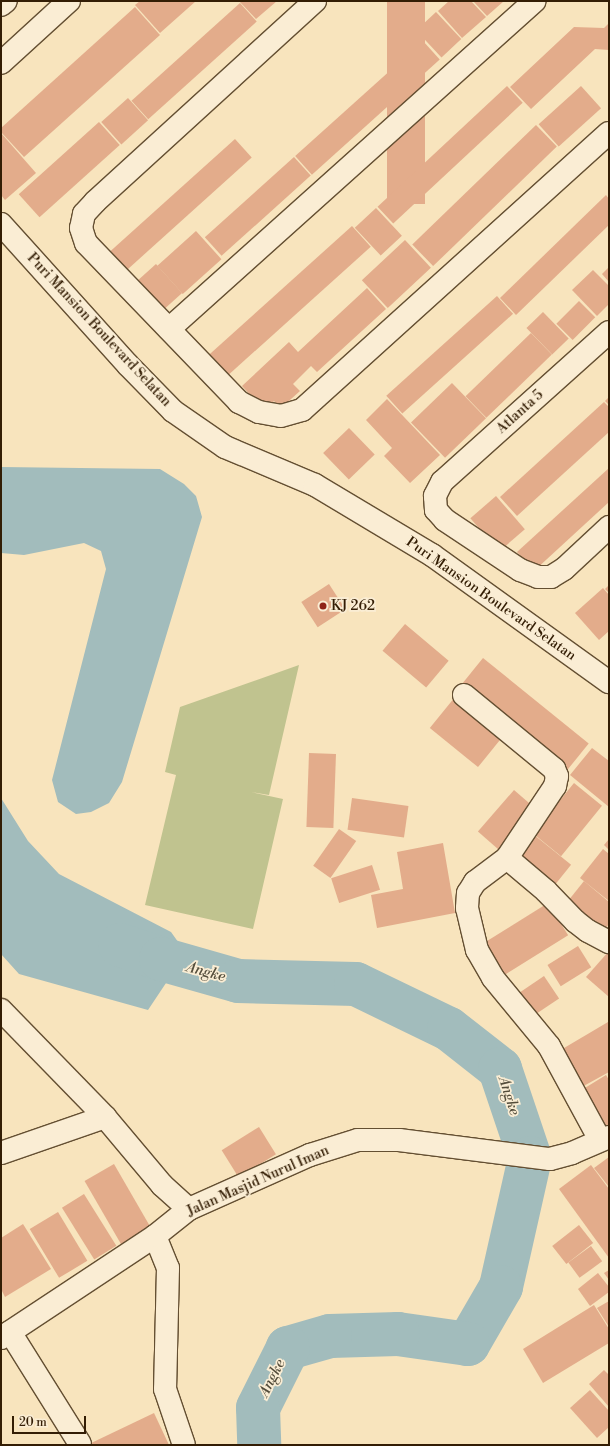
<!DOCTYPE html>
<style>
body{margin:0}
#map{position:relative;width:610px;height:1446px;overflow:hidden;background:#f8e4bd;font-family:"Libre Bodoni",serif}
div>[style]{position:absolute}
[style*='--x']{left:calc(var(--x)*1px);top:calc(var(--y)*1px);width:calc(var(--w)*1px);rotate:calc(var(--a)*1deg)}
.green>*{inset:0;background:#c0c38f}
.water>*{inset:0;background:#a2bcbc}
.river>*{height:44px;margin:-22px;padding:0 22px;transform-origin:22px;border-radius:22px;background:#a2bcbc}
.building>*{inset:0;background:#e3ac8b;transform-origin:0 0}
.roads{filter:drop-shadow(1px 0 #644f32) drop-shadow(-1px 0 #644f32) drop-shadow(0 1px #644f32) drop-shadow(0 -1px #644f32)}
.minor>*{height:22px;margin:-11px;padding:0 11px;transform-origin:11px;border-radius:11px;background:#faedd4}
.dots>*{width:11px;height:11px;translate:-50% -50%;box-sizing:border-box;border:2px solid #faedd4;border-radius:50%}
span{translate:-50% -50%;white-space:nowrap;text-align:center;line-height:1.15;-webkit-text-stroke:3.5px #faedd4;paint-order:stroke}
.street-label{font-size:14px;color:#331d04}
.poi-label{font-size:14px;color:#331d04}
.left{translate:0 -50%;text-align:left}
.water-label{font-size:15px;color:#544d3b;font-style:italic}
.frame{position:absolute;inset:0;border:2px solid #331d04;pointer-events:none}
.scale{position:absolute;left:12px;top:1416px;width:74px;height:18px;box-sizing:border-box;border:2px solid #331d04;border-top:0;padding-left:5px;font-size:12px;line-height:14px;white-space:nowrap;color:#331d04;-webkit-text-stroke:3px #faedd4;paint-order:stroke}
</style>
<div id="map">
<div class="green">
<i style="clip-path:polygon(299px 665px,269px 795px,251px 792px,283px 799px,253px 929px,145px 905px,176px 775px,165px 772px,180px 707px)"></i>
</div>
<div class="water">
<i style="clip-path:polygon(1px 467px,160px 469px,184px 484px,196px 496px,202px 517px,122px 782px,109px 803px,91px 812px,76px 814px,58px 802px,52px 780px,106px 569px,101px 551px,84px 543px,24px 555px,1px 553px)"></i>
<i style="clip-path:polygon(1px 798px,28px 841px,59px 874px,171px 932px,186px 953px,148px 1010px,19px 974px,1px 954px)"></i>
</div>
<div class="river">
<i style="--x:120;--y:945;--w:43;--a:18.9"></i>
<i style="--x:161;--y:959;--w:80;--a:15.9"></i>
<i style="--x:238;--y:981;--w:118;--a:1.5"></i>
<i style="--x:356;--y:984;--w:103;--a:25.8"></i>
<i style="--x:449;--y:1029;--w:65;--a:38.1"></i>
<i style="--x:500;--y:1069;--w:94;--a:71.4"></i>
<i style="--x:530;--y:1158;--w:132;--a:102.7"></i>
<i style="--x:501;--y:1287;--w:66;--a:120.1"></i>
<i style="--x:468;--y:1344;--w:71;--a:-171.9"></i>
<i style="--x:398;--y:1334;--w:68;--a:178.3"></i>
<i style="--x:330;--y:1336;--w:44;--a:164.1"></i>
<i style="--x:288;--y:1348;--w:67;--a:116.6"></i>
<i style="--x:258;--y:1408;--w:37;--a:88"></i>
</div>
<div class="building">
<i style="clip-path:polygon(140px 1px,196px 1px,160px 33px,135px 5px)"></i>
<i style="clip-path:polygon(239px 1px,277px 1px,256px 19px)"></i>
<i style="left:387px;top:1px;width:38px;height:203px"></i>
<i style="clip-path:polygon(449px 1px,471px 1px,486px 17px,462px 38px,438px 11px)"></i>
<i style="clip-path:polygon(473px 1px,504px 1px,487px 16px)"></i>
<i style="left:240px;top:3px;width:25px;height:146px;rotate:48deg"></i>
<i style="clip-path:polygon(135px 7px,160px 35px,24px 157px,1px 132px,1px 128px)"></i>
<i style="left:436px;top:12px;width:37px;height:27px;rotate:47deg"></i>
<i style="clip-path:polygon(609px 23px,609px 50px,595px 49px,531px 109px,510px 87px,574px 27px,604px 28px)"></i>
<i style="left:423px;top:41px;width:25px;height:172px;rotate:48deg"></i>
<i style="left:507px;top:86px;width:23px;height:177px;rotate:47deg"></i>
<i style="left:581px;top:86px;width:30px;height:57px;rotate:48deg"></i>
<i style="left:128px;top:98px;width:30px;height:36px;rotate:48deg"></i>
<i style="left:99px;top:122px;width:31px;height:108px;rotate:48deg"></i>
<i style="left:536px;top:125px;width:30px;height:172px;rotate:46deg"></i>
<i style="clip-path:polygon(1px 133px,36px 173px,5px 200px,1px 195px)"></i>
<i style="left:235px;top:139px;width:25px;height:175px;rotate:48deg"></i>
<i style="left:294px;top:157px;width:25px;height:120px;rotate:48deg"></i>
<i style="clip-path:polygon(606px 195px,609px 199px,609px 225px,516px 315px,500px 298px)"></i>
<i style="left:376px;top:208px;width:38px;height:29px;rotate:47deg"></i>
<i style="left:352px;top:226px;width:28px;height:195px;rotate:48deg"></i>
<i style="left:196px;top:231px;width:38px;height:52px;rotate:48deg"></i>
<i style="left:405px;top:240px;width:38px;height:59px;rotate:47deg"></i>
<i style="left:156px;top:264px;width:39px;height:28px;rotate:48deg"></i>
<i style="clip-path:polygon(609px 267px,609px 282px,602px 274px)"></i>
<i style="clip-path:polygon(593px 270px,609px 286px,609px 304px,597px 316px,572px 290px)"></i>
<i style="clip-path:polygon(367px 288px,386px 309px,317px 372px,311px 366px,293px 384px,300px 391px,281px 408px,274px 401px,264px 410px,242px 386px,289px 342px,298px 352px)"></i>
<i style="left:497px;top:296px;width:24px;height:149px;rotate:48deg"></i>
<i style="left:579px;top:301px;width:23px;height:32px;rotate:45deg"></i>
<i style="left:543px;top:312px;width:37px;height:23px;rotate:46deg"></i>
<i style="left:531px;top:333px;width:30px;height:91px;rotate:46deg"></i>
<i style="left:452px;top:383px;width:49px;height:57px;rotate:46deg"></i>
<i style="clip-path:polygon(609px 397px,609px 405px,605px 401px)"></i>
<i style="clip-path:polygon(387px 399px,440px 455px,410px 483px,384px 456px,392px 448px,366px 420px)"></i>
<i style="clip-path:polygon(604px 402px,609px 407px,609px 432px,517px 516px,500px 497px)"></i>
<i style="left:349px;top:428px;width:37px;height:36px;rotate:46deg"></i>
<i style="clip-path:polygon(609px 468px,609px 502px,534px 571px,517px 552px)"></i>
<i style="left:496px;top:496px;width:44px;height:34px;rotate:49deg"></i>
<i style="left:329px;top:584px;width:30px;height:33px;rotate:57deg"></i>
<i style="clip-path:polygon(609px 585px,609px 593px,605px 589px)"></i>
<i style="clip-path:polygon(603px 588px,609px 595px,609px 631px,599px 640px,575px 613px)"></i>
<i style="left:405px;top:624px;width:57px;height:35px;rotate:40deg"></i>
<i style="left:483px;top:658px;width:136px;height:37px;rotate:39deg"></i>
<i style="left:455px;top:697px;width:62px;height:40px;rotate:39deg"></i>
<i style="clip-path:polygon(592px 748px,609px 761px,609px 807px,570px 775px)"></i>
<i style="left:309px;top:753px;width:27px;height:74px;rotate:2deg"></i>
<i style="left:574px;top:783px;width:36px;height:65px;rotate:39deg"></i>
<i style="left:514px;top:790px;width:28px;height:55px;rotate:41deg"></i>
<i style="left:352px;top:798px;width:57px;height:32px;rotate:8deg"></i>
<i style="left:339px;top:829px;width:21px;height:45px;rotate:35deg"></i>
<i style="left:533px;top:834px;width:49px;height:31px;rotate:39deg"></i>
<i style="clip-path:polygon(609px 839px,609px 850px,604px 845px)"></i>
<i style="clip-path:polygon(443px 843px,455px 913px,377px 928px,371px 895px,403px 889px,397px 852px)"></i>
<i style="clip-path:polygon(603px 849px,609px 854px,609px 901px,580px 878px)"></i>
<i style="left:372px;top:865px;width:26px;height:43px;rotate:72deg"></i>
<i style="clip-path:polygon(584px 881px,609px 902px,609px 924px,600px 935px,564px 906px)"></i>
<i style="left:548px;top:903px;width:38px;height:79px;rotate:58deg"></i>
<i style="left:578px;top:946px;width:25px;height:36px;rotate:58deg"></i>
<i style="clip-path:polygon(609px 951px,609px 997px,586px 977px)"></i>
<i style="left:544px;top:976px;width:27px;height:32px;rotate:56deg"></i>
<i style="clip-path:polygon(608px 1022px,609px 1072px,580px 1088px,559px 1051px)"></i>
<i style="clip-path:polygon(606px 1075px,609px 1080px,609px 1130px,604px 1133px,580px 1091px)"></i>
<i style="left:259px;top:1127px;width:32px;height:44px;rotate:58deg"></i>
<i style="clip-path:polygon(609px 1157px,609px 1187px,594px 1168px)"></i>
<i style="left:114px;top:1164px;width:78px;height:34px;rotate:60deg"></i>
<i style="clip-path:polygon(591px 1165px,609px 1189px,609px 1258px,559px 1189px)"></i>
<i style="left:84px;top:1194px;width:61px;height:26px;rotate:58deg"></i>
<i style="left:58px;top:1212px;width:57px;height:33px;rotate:59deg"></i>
<i style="clip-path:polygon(23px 1224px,51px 1269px,5px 1297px,1px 1289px,1px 1238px)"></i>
<i style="left:579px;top:1225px;width:23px;height:34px;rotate:52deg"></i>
<i style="left:591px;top:1246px;width:19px;height:28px;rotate:54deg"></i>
<i style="clip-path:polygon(609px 1270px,609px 1280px,604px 1273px)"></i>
<i style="clip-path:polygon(598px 1273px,609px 1287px,609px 1292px,590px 1306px,578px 1289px)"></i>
<i style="clip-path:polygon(609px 1301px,609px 1327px,597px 1308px)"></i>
<i style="clip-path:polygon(594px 1305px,609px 1329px,609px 1343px,543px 1383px,523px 1349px)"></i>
<i style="clip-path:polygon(604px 1370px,609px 1375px,609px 1407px,589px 1384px)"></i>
<i style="clip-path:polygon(590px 1390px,609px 1411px,609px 1427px,597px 1438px,570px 1408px)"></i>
<i style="clip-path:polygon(154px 1413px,169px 1445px,87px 1445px)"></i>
</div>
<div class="roads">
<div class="minor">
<i style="--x:315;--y:1;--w:298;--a:137.6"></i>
<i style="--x:95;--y:202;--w:16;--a:133"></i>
<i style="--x:84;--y:214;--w:14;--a:102"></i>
<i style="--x:81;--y:228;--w:16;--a:72"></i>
<i style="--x:86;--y:243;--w:221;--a:46.1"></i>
<i style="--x:239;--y:402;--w:22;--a:27"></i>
<i style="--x:259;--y:412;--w:22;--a:10"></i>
<i style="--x:281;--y:416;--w:22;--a:-16"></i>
<i style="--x:302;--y:410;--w:413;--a:-42.1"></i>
<i style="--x:1;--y:5;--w:6;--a:-39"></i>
<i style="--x:1;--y:63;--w:92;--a:-42.4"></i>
<i style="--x:1;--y:224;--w:190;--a:48"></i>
<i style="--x:128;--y:365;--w:64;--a:45.6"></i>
<i style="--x:173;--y:411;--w:63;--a:34.7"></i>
<i style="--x:225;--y:447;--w:98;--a:22.9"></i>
<i style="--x:315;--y:485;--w:136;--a:30.9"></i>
<i style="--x:432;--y:555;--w:218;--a:35.7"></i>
<i style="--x:169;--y:329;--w:491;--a:-41.9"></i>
<i style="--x:609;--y:332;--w:224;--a:138.1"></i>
<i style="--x:442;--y:482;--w:16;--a:117"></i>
<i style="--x:435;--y:496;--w:14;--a:86"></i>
<i style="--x:436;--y:510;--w:13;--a:48"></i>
<i style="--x:445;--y:520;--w:90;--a:33.7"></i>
<i style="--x:520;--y:570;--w:19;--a:21"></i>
<i style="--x:538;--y:577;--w:13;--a:0"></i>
<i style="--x:551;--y:577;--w:15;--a:-32"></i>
<i style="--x:564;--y:569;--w:62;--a:-43"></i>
<i style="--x:464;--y:695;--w:117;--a:39.4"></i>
<i style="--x:554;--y:769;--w:8;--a:67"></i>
<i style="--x:557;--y:776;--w:10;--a:101"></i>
<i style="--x:555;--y:786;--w:87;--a:123.7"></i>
<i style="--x:507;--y:858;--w:40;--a:143"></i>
<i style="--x:475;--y:882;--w:13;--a:122"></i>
<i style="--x:468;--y:893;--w:15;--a:94"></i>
<i style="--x:467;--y:908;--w:43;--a:76.6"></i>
<i style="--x:477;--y:950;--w:32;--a:60"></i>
<i style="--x:493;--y:978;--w:88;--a:50.5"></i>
<i style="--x:549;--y:1046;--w:107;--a:61.5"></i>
<i style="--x:507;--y:858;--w:51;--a:40.2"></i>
<i style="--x:546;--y:891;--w:42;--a:46"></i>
<i style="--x:575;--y:921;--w:16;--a:38"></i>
<i style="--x:588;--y:931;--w:24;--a:28"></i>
<i style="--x:1;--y:1010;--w:149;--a:45.8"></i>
<i style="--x:105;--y:1117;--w:89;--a:50"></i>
<i style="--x:162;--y:1185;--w:36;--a:42"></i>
<i style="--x:1;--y:1153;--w:110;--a:-19.1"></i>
<i style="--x:155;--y:1236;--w:35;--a:68"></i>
<i style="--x:168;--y:1268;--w:121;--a:91.4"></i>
<i style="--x:165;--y:1389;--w:59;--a:71.3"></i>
<i style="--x:10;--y:1332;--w:132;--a:58"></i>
<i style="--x:1;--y:1338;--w:185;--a:-33.5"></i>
<i style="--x:155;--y:1236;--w:43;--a:-38.5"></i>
<i style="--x:189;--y:1209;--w:133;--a:-24.1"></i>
<i style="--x:310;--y:1155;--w:50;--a:-17.4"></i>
<i style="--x:358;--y:1140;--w:41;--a:0"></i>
<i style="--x:399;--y:1140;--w:152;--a:7.2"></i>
<i style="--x:550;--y:1159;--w:23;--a:-15"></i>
<i style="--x:572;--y:1153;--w:40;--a:-23.4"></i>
</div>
</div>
<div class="dots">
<i style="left:323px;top:606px;background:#8f2418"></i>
</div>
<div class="street-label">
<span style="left:99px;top:330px;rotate:47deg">Puri Mansion Boulevard Selatan</span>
<span style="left:520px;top:412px;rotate:-42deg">Atlanta 5</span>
<span style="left:491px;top:599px;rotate:35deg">Puri Mansion Boulevard Selatan</span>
<span style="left:258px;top:1181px;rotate:-24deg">Jalan Masjid Nurul Iman</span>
</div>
<div class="poi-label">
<span class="left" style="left:331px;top:606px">KJ 262</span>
</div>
<div class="water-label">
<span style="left:206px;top:972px;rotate:15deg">Angke</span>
<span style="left:509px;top:1096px;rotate:72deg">Angke</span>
<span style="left:272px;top:1378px;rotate:-63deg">Angke</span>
</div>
<div class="frame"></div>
<div class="scale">20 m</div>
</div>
